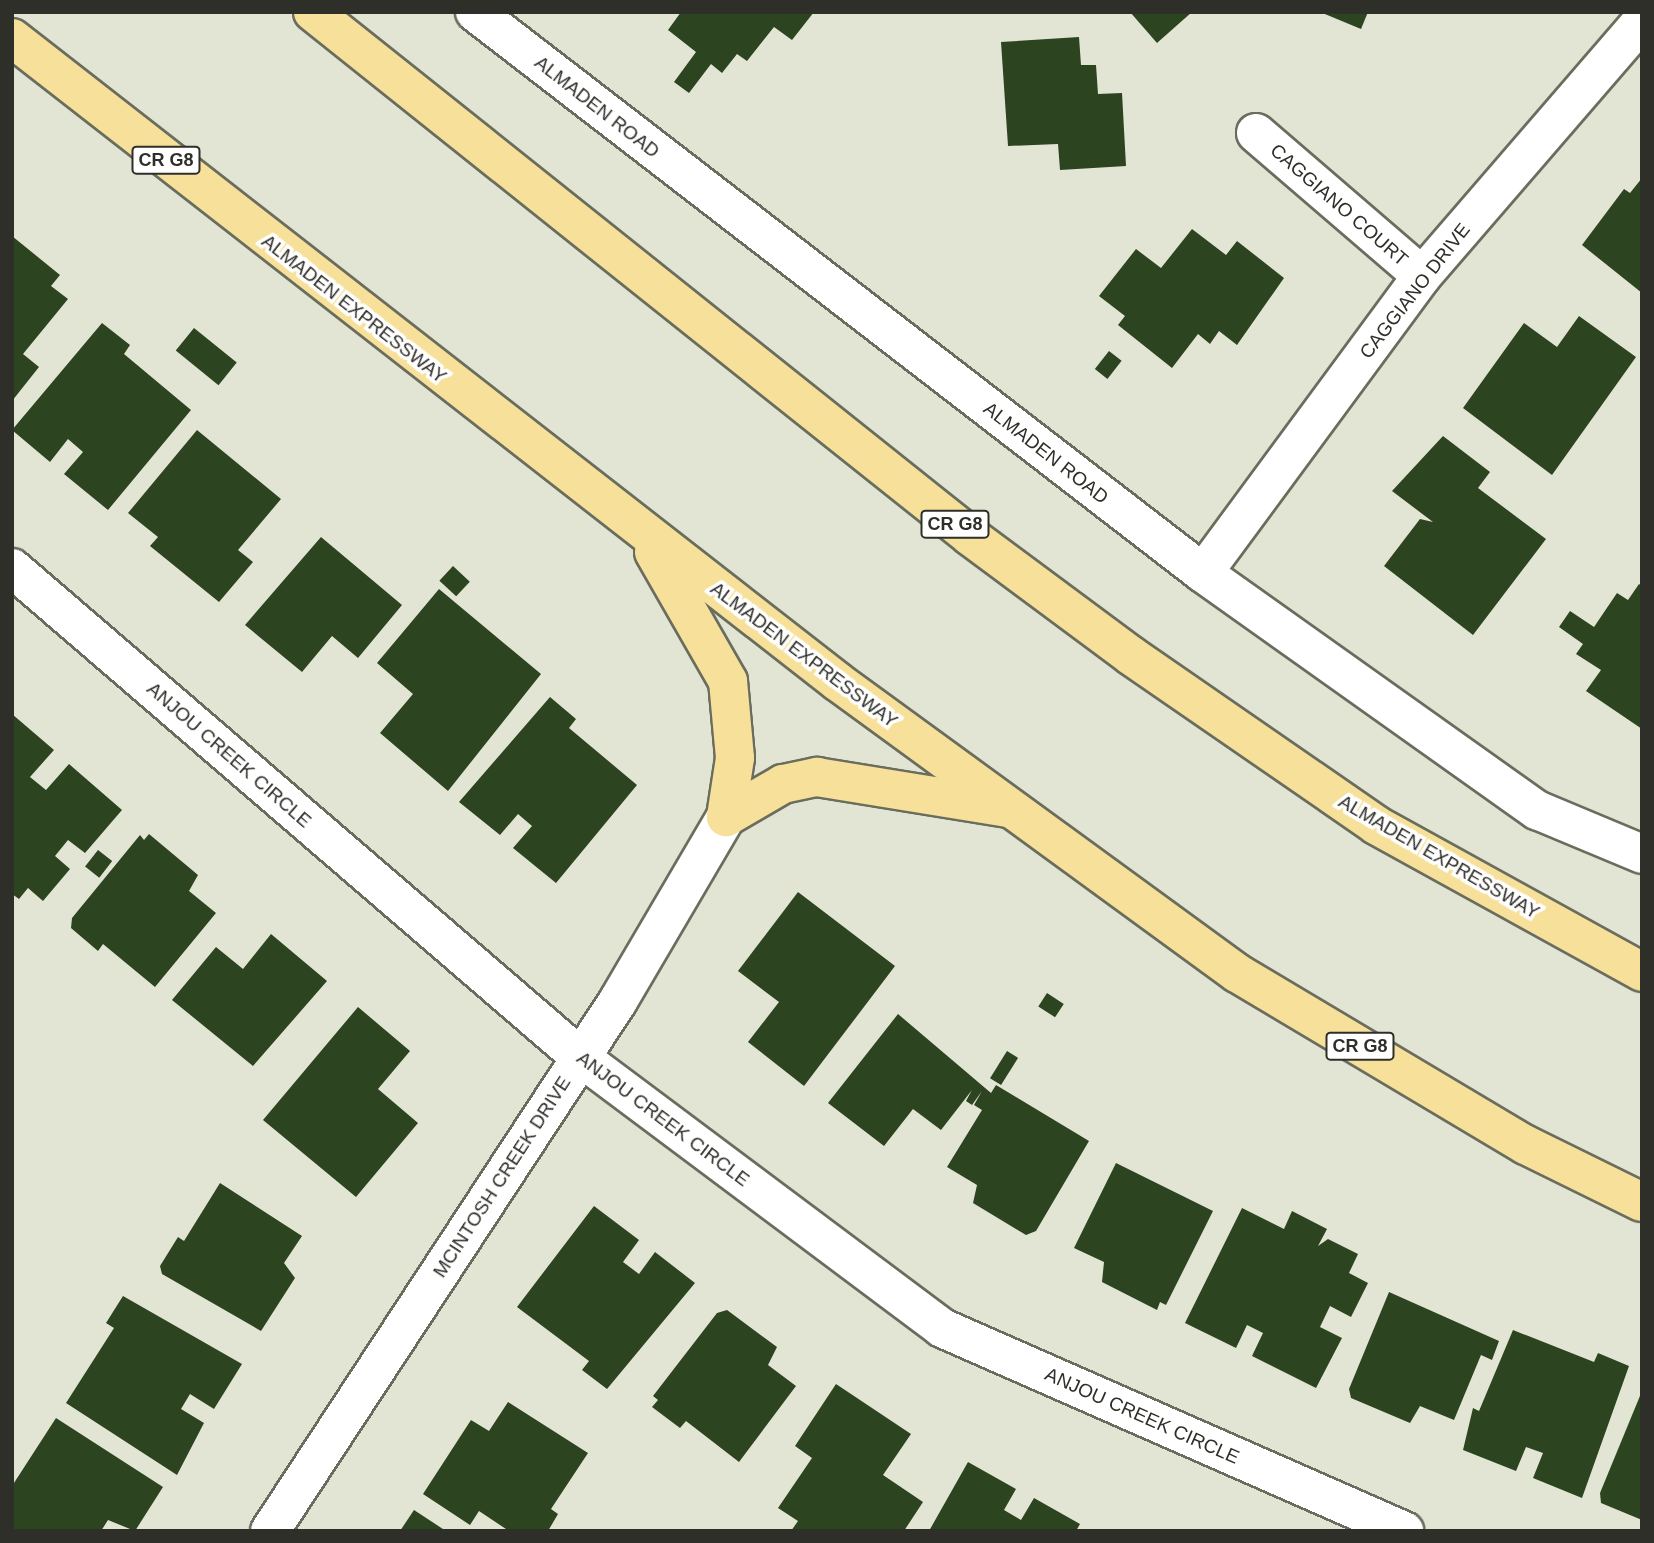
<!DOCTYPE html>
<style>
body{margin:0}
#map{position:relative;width:1654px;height:1543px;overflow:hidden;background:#e3e5d4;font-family:Helvetica,sans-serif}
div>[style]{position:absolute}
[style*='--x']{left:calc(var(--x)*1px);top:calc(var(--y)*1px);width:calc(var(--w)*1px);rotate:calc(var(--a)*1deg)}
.building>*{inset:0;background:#2c441f;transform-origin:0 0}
.roads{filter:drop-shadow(2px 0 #6a6d5d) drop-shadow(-2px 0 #6a6d5d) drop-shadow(0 2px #6a6d5d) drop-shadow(0 -2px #6a6d5d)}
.minor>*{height:38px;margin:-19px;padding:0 19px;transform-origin:19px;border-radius:19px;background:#fff}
.primary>*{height:38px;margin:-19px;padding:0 19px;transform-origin:19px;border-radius:19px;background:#f6e09a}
span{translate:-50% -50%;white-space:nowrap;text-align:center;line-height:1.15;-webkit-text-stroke:7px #fff;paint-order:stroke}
.shield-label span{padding:2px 5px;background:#fff;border:2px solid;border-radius:5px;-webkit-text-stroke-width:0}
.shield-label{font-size:18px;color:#2e2f29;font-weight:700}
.street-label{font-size:19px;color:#2e2f29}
.frame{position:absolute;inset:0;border:14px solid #2e2f29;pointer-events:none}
</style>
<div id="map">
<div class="building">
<i style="clip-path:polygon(681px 12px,814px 12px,792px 40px,774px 27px,747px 61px,737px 54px,722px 73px,711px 64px,689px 93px,674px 82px,696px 52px,668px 30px)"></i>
<i style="clip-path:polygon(1130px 12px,1192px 12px,1157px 43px)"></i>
<i style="clip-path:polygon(1320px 12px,1368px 12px,1361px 29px)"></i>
<i style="clip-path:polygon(1079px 37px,1081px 65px,1096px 65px,1098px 94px,1122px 93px,1126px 166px,1060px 170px,1058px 144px,1008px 146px,1001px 42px)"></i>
<i style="clip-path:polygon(1642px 178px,1642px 293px,1582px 245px,1624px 189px,1630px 193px)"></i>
<i style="clip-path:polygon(1192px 229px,1226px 255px,1237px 241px,1284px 278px,1237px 345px,1219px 331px,1210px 344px,1198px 334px,1172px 368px,1118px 325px,1125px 316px,1099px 296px,1136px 249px,1161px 268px)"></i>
<i style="clip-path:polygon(12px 236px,60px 275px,51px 286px,68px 299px,23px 354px,39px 367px,12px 401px)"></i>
<i style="clip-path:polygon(1579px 316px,1636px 357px,1552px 475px,1463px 408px,1524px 323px,1557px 347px)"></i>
<i style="clip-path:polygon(102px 323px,130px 345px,124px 354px,191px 410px,108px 510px,64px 474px,83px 452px,68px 439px,50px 462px,12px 430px)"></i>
<i style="left:194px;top:328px;width:55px;height:29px;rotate:39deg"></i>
<i style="left:1109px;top:351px;width:16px;height:23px;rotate:38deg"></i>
<i style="clip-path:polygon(197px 430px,281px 499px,238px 550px,253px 562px,219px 602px,150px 546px,158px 537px,128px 513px)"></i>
<i style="clip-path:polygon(1443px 436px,1490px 472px,1478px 488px,1546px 539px,1473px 635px,1384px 566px,1420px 519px,1433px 522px,1392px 491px)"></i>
<i style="clip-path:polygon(321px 537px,402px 605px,358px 658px,332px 636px,302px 672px,245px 625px)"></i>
<i style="left:453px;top:566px;width:23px;height:20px;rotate:43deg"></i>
<i style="clip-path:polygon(1639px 584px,1642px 586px,1642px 729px,1586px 691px,1601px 670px,1576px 654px,1583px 644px,1559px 627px,1570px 611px,1594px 627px,1617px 593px,1628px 600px)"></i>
<i style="clip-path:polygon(439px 589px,541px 674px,448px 791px,380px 733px,413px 694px,377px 663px)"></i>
<i style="clip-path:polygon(550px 697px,576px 719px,569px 728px,637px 785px,556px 883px,513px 848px,532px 826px,518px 814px,500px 835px,459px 802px)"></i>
<i style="clip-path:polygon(12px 714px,54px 750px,30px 777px,46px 790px,69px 764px,122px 810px,85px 853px,68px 840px,55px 856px,70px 869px,43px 901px,28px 888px,19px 899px,12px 894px)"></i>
<i style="clip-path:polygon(149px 834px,198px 875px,189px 891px,216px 913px,155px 987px,103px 944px,98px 951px,71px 928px,72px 918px,140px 835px,144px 840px)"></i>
<i style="left:98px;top:850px;width:18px;height:21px;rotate:38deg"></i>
<i style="clip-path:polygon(798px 892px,895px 966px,804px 1086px,748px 1042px,779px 1002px,738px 971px)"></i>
<i style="clip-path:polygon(271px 934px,327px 981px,253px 1066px,172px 1000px,216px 947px,243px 969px)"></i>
<i style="left:1047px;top:993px;width:20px;height:16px;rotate:33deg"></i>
<i style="clip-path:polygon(358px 1007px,410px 1051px,378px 1089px,418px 1123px,356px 1197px,263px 1120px)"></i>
<i style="clip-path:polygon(898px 1014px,991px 1093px,996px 1085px,1089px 1141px,1036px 1231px,1026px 1235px,973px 1203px,977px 1185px,947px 1167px,982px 1110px,974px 1105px,982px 1091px,972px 1105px,966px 1101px,972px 1090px,941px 1130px,913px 1109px,884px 1146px,828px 1103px)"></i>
<i style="left:1007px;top:1051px;width:13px;height:32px;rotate:32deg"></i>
<i style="clip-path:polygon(1116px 1163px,1213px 1211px,1166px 1305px,1160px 1302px,1157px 1310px,1102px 1282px,1104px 1262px,1074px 1248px)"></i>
<i style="clip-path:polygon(220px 1183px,302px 1236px,284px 1263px,295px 1278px,261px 1331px,162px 1274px,160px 1266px,178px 1237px,184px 1241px)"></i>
<i style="clip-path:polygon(594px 1206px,639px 1240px,623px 1262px,639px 1274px,655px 1252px,695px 1283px,607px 1389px,582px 1370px,589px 1361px,517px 1307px)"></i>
<i style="clip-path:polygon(1242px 1208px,1284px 1229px,1292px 1211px,1327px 1229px,1318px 1246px,1328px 1239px,1358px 1254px,1349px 1273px,1368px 1283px,1351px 1317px,1330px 1306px,1320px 1327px,1342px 1338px,1316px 1388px,1252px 1356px,1263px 1333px,1247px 1325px,1236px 1348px,1185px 1323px)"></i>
<i style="clip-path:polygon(1389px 1292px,1499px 1341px,1492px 1360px,1481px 1355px,1454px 1420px,1420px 1406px,1410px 1423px,1351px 1398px,1349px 1389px)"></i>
<i style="clip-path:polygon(123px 1296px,242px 1364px,214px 1409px,190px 1394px,181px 1409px,204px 1423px,177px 1475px,66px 1403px,114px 1328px,106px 1323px)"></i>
<i style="clip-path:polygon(727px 1310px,777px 1347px,768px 1365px,796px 1386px,739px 1462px,686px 1421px,680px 1428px,652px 1407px,658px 1400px,653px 1396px,717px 1313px)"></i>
<i style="clip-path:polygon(1513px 1330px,1594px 1362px,1598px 1353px,1629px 1366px,1582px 1498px,1533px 1478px,1543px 1453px,1526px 1447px,1516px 1471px,1463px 1450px,1473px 1408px,1479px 1411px)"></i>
<i style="clip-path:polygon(836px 1384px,911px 1434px,883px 1475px,923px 1502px,904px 1531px,791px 1531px,798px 1521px,778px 1508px,812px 1458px,795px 1446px)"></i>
<i style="clip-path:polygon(1642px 1391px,1642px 1520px,1601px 1503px,1600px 1493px)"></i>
<i style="clip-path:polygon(508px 1402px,588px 1453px,551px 1509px,558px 1514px,548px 1531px,509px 1531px,479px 1511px,470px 1525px,423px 1494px,471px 1420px,489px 1431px)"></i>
<i style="clip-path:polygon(56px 1418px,163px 1487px,135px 1531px,108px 1520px,101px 1531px,12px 1531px,12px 1486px)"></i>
<i style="clip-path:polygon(968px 1462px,1016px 1489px,1004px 1510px,1021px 1520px,1034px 1498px,1080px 1524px,1076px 1531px,929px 1531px)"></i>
<i style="clip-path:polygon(414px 1510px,446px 1531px,400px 1531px)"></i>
</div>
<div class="roads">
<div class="minor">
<i style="--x:475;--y:12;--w:919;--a:37.62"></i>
<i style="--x:1203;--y:573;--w:410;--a:35.4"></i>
<i style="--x:1537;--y:810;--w:114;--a:22.7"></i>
<i style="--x:1256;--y:133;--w:219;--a:40.7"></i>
<i style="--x:12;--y:568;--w:749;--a:40.73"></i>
<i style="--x:580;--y:1057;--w:452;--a:36.8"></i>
<i style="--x:942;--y:1328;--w:505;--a:23.72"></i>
<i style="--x:1203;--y:573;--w:369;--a:-53.6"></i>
<i style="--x:1422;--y:276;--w:337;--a:-49.2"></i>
<i style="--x:270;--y:1531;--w:634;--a:-56.71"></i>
<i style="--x:618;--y:1001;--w:213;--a:-59.6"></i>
</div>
<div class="primary">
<i style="--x:313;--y:12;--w:840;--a:38.57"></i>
<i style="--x:970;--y:536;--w:199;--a:36.6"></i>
<i style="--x:1130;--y:655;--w:299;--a:34.6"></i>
<i style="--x:1376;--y:825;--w:304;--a:28.9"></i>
<i style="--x:12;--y:38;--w:1047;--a:37.94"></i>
<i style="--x:838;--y:682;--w:494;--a:36.1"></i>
<i style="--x:1237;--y:973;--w:336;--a:30.8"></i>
<i style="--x:1526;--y:1145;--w:129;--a:26.2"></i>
<i style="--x:654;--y:552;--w:149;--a:60.2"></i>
<i style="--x:728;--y:681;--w:77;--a:84.8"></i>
<i style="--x:735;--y:758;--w:60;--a:98.7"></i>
<i style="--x:726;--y:817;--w:66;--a:-30.1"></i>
<i style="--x:783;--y:784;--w:35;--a:-12"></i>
<i style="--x:817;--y:777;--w:193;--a:9.2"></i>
</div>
</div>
<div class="shield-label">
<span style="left:166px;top:160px">CR G8</span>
<span style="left:955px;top:524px">CR G8</span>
<span style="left:1360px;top:1046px">CR G8</span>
</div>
<div class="street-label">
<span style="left:597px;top:107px;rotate:38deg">ALMADEN ROAD</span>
<span style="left:1339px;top:205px;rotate:41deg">CAGGIANO COURT</span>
<span style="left:1415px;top:291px;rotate:-52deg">CAGGIANO DRIVE</span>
<span style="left:354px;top:309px;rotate:38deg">ALMADEN EXPRESSWAY</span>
<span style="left:1046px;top:453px;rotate:38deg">ALMADEN ROAD</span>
<span style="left:804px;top:655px;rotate:37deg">ALMADEN EXPRESSWAY</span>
<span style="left:229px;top:755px;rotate:41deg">ANJOU CREEK CIRCLE</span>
<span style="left:1439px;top:857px;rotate:30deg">ALMADEN EXPRESSWAY</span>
<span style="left:663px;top:1119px;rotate:37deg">ANJOU CREEK CIRCLE</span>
<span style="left:502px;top:1177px;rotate:-57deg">MCINTOSH CREEK DRIVE</span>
<span style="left:1142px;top:1416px;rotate:24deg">ANJOU CREEK CIRCLE</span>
</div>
<div class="frame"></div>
</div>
